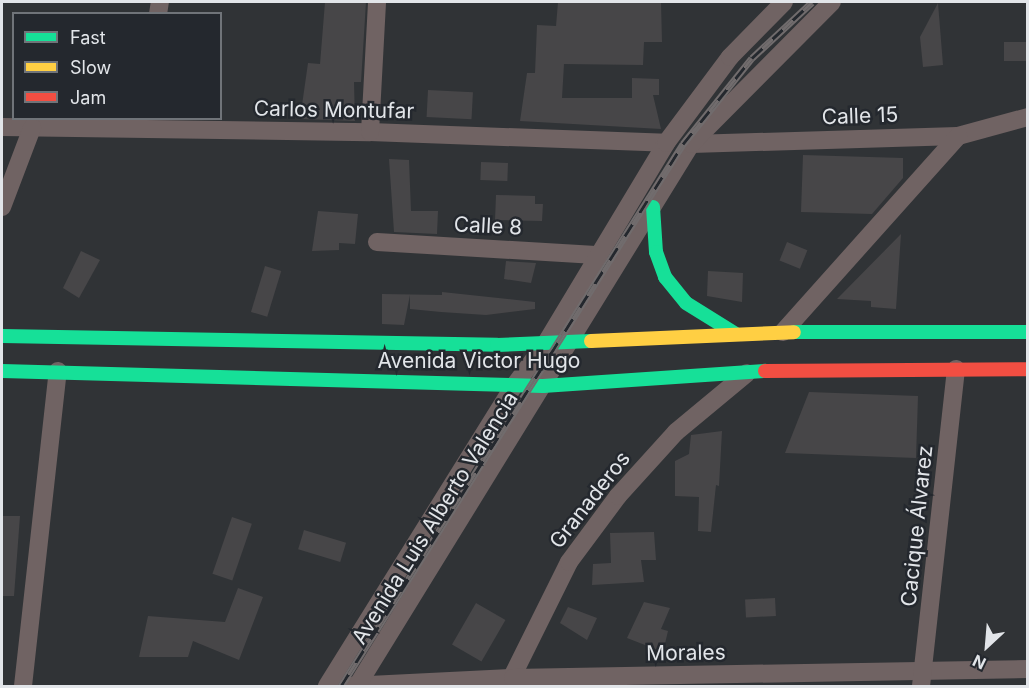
<!DOCTYPE html>
<meta charset="utf-8">
<style>
body{margin:0}
#map{position:relative;width:1029px;height:688px;overflow:hidden;background:#303336;font-family:Inter,sans-serif}
div>[style]{position:absolute}
[style*='--x']{left:calc(var(--x)*1px);top:calc(var(--y)*1px);width:calc(var(--w)*1px);rotate:calc(var(--a)*1deg)}
.building>*{inset:0;background:#474648;transform-origin:0 0}
.street>*{height:18px;margin:-9px;padding:0 9px;transform-origin:9px;border-radius:9px;background:#706363}
.fast>*{height:14px;margin:-7px;padding:0 7px;transform-origin:7px;border-radius:7px;background:#16e098}
.slow>*{height:14px;margin:-7px;padding:0 7px;transform-origin:7px;border-radius:7px;background:#ffcf43}
.jam>*{height:14px;margin:-7px;padding:0 7px;transform-origin:7px;border-radius:7px;background:#f24e42}
.rail>*{height:7px;margin-top:-3.5px;transform-origin:0;background:repeating-linear-gradient(90deg,#24282e 0 14px,#716c6d 0 28px);box-sizing:border-box;border-block:2px solid #716c6d}
span{translate:-50% -50%;white-space:nowrap;text-align:center;line-height:1.15;-webkit-text-stroke:5px #24282e;paint-order:stroke}
.street-label{font-size:21px;color:#e2e5e9}
.frame{position:absolute;inset:0;border:3px solid #e2e5e9;pointer-events:none}
.legend{position:absolute;left:12px;top:12px;width:210px;height:108px;box-sizing:border-box;background:#24282e;border:2px solid #707479;margin:0;padding:8px 10px;list-style:none;font-size:18px;color:#e2e5e9}
.legend li{display:flex;align-items:center;gap:12px;height:30px}
.legend b{width:30px;border:2px solid #707479}
.north{position:absolute;left:957px;top:616px;width:60px;height:60px;-webkit-text-stroke:4px #24282e;paint-order:stroke;rotate:206deg;font-size:16px;font-weight:700;line-height:24px;text-align:center;color:#e2e5e9}
.north::after{content:'';display:block;margin:auto;width:21px;height:27px;background:#e2e5e9;clip-path:polygon(50% 0,100% 100%,50% 72%,0 100%)}
</style>
<div id="map">
<div class="building">
<i style="clip-path:polygon(325px 2px,366px 2px,361px 82px,354px 82px,355px 121px,300px 119px,308px 63px,320px 64px)"></i>
<i style="clip-path:polygon(558px 2px,661px 2px,662px 42px,644px 42px,643px 65px,564px 64px,562px 98px,632px 98px,632px 78px,659px 79px,659px 95px,653px 95px,661px 129px,520px 121px,527px 73px,535px 73px,537px 25px,556px 26px)"></i>
<i style="clip-path:polygon(938px 3px,943px 65px,923px 67px,920px 37px)"></i>
<i style="left:1004px;top:42px;width:24px;height:19px"></i>
<i style="left:428px;top:90px;width:45px;height:27px;rotate:3deg"></i>
<i style="clip-path:polygon(803px 155px,903px 158px,903px 178px,872px 214px,801px 212px)"></i>
<i style="clip-path:polygon(389px 159px,409px 160px,411px 211px,438px 211px,437px 234px,394px 232px)"></i>
<i style="left:481px;top:162px;width:27px;height:18px;rotate:2deg"></i>
<i style="clip-path:polygon(496px 195px,535px 196px,535px 204px,543px 204px,542px 221px,495px 220px)"></i>
<i style="clip-path:polygon(318px 211px,358px 214px,355px 244px,339px 243px,339px 250px,312px 251px)"></i>
<i style="clip-path:polygon(901px 234px,896px 309px,871px 307px,871px 301px,837px 299px)"></i>
<i style="left:787px;top:242px;width:22px;height:20px;rotate:22deg"></i>
<i style="clip-path:polygon(81px 251px,100px 260px,79px 298px,63px 288px)"></i>
<i style="clip-path:polygon(506px 261px,536px 263px,531px 283px,504px 279px)"></i>
<i style="left:265px;top:266px;width:17px;height:48px;rotate:17deg"></i>
<i style="clip-path:polygon(708px 271px,743px 273px,742px 302px,707px 296px)"></i>
<i style="clip-path:polygon(442px 292px,535px 302px,535px 309px,486px 315px,441px 312px,410px 309px,410px 295px,404px 325px,382px 324px,382px 294px,442px 295px)"></i>
<i style="clip-path:polygon(809px 392px,918px 396px,916px 458px,785px 453px)"></i>
<i style="clip-path:polygon(722px 431px,719px 486px,716px 485px,711px 532px,698px 531px,699px 497px,675px 496px,675px 461px,689px 454px,691px 435px)"></i>
<i style="clip-path:polygon(2px 516px,20px 516px,14px 596px,2px 596px)"></i>
<i style="left:232px;top:517px;width:21px;height:60px;rotate:19deg"></i>
<i style="left:304px;top:530px;width:44px;height:20px;rotate:17deg"></i>
<i style="clip-path:polygon(654px 532px,656px 560px,641px 560px,644px 582px,592px 585px,593px 564px,611px 563px,610px 533px)"></i>
<i style="clip-path:polygon(238px 588px,263px 597px,239px 660px,193px 641px,188px 657px,139px 657px,148px 616px,225px 622px)"></i>
<i style="left:775px;top:598px;width:18px;height:30px;rotate:87deg"></i>
<i style="clip-path:polygon(644px 602px,670px 608px,661px 629px,668px 631px,663px 652px,627px 638px)"></i>
<i style="left:476px;top:603px;width:34px;height:48px;rotate:30deg"></i>
<i style="clip-path:polygon(568px 607px,597px 618px,587px 640px,560px 623px)"></i>
</div>
<div class="street">
<i style="--x:158;--y:14;--w:12;--a:-81"></i>
<i style="--x:2;--y:127;--w:368;--a:0.8"></i>
<i style="--x:370;--y:132;--w:296;--a:2.1"></i>
<i style="--x:370;--y:132;--w:130;--a:-86.9"></i>
<i style="--x:691;--y:144;--w:267;--a:-1.7"></i>
<i style="--x:958;--y:136;--w:73;--a:-15.2"></i>
<i style="--x:2;--y:207;--w:85;--a:-69.2"></i>
<i style="--x:377;--y:242;--w:219;--a:3.4"></i>
<i style="--x:783;--y:332;--w:263;--a:-48.2"></i>
<i style="--x:508;--y:685;--w:137;--a:-63.6"></i>
<i style="--x:569;--y:562;--w:82;--a:-53.4"></i>
<i style="--x:618;--y:496;--w:86;--a:-47.8"></i>
<i style="--x:676;--y:432;--w:92;--a:-39.7"></i>
<i style="--x:23;--y:686;--w:317;--a:-83.7"></i>
<i style="--x:327;--y:686;--w:354;--a:-58.1"></i>
<i style="--x:514;--y:386;--w:54;--a:-53.3"></i>
<i style="--x:546;--y:343;--w:233;--a:-59"></i>
<i style="--x:666;--y:143;--w:107;--a:-53.3"></i>
<i style="--x:730;--y:57;--w:77;--a:-45.5"></i>
<i style="--x:349;--y:686;--w:164;--a:-2.8"></i>
<i style="--x:513;--y:678;--w:515;--a:-1"></i>
<i style="--x:357;--y:686;--w:637;--a:-58.36"></i>
<i style="--x:691;--y:144;--w:200;--a:-45.2"></i>
<i style="--x:921;--y:686;--w:319;--a:-83.7"></i>
</div>
<div class="fast">
<i style="--x:653;--y:207;--w:45;--a:86.2"></i>
<i style="--x:656;--y:252;--w:27;--a:70"></i>
<i style="--x:665;--y:277;--w:33;--a:51"></i>
<i style="--x:686;--y:303;--w:59;--a:31.8"></i>
<i style="--x:794;--y:332;--w:234;--a:0"></i>
<i style="--x:2;--y:336;--w:495;--a:1"></i>
<i style="--x:497;--y:345;--w:94;--a:-2.4"></i>
<i style="--x:2;--y:371;--w:541;--a:1.59"></i>
<i style="--x:543;--y:386;--w:223;--a:-3.9"></i>
</div>
<div class="slow">
<i style="--x:591;--y:341;--w:203;--a:-2.5"></i>
</div>
<div class="jam">
<i style="--x:765;--y:371;--w:263;--a:-0.4"></i>
</div>
<div class="rail">
<i style="--x:341;--y:686;--w:641;--a:-57.75"></i>
<i style="--x:683;--y:144;--w:110;--a:-51.3"></i>
<i style="--x:752;--y:58;--w:82;--a:-43"></i>
</div>
<div class="street-label">
<span style="left:334px;top:110px;rotate:1deg">Carlos Montufar</span>
<span style="left:860px;top:116px;rotate:-2deg">Calle 15</span>
<span style="left:488px;top:226px;rotate:3deg">Calle 8</span>
<span style="left:479px;top:361px">Avenida Victor Hugo</span>
<span style="left:590px;top:500px;rotate:-52deg">Granaderos</span>
<span style="left:435px;top:518px;rotate:-58deg">Avenida Luis Alberto Valencia</span>
<span style="left:917px;top:526px;rotate:-84deg">Cacique Álvarez</span>
<span style="left:686px;top:653px;rotate:-1deg">Morales</span>
</div>
<div class="frame"></div>
<ul class="legend">
<li><b style="height:8px;background:#16e098"></b>Fast</li>
<li><b style="height:8px;background:#ffcf43"></b>Slow</li>
<li><b style="height:8px;background:#f24e42"></b>Jam</li>
</ul>
<div class="north">N</div>
</div>
